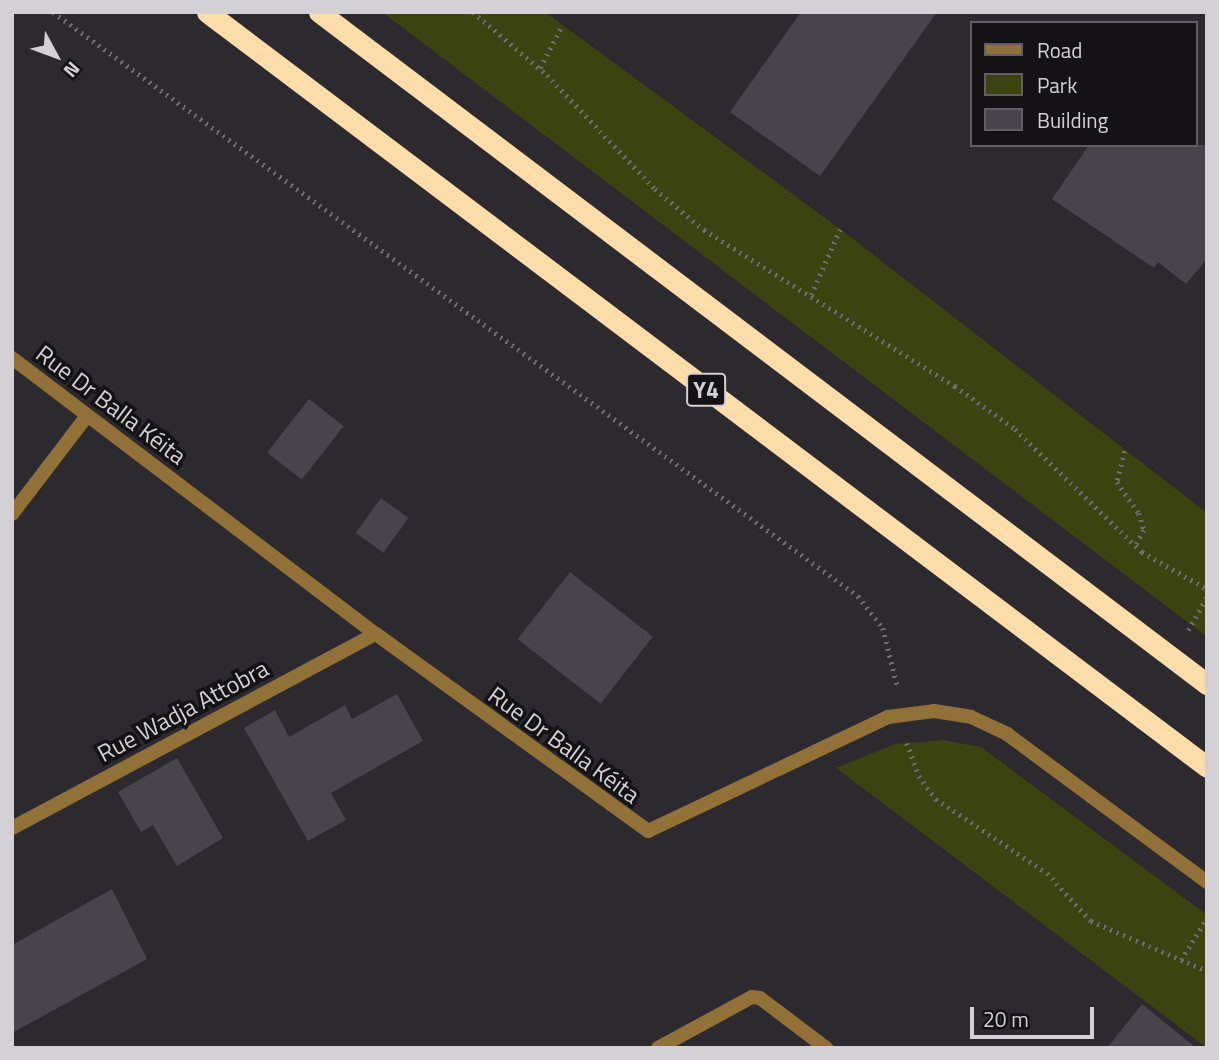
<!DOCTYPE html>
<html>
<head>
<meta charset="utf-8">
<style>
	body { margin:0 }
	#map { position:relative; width:1219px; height:1060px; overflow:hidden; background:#2c292f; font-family:"Titillium Web",sans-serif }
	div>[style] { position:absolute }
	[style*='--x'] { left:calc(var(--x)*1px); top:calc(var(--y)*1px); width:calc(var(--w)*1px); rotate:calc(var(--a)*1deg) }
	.green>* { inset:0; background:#3b4310 }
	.building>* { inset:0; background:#47444b; transform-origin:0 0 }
	.path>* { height:4.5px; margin-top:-2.25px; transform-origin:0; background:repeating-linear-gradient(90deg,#6f6d72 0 2px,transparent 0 7px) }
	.street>* { height:14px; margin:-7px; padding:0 7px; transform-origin:7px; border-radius:7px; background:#927139 }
	.highway>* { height:21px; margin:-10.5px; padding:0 10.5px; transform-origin:10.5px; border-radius:10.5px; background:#fda }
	span { translate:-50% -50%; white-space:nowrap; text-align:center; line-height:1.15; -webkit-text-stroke:7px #141215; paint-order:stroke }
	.shield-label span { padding:2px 5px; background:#141215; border:2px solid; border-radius:5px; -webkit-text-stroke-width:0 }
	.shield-label { font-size:23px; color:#d3d1d5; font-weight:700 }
	.street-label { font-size:24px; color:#d3d1d5 }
	.frame { position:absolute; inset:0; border:14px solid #d3d1d5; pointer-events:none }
	.legend { position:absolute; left:970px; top:21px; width:228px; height:126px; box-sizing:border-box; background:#141215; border:2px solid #605e62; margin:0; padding:9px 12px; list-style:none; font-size:21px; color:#d3d1d5 }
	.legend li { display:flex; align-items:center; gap:14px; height:35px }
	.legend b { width:35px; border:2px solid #605e62 }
	.north { position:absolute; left:21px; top:21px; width:70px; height:70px; -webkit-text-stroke:5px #141215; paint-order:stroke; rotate:131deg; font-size:19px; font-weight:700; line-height:28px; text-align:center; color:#d3d1d5 }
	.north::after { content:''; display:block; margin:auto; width:24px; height:32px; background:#d3d1d5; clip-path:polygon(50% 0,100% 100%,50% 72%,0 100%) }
	.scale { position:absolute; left:970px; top:1007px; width:124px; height:32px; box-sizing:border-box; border:4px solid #d3d1d5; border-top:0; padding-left:9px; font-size:21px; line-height:24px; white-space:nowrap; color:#d3d1d5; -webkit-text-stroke:5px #141215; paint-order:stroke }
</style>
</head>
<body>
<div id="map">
	<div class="green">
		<div style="clip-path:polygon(382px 12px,545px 12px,840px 229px,1207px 513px,1207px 637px)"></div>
		<div style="clip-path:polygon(943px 740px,981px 747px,1207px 915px,1207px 1048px,836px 768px,895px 744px)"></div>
	</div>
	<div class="building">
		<div style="clip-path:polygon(801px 12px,937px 12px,820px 176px,730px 112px)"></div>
		<div style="clip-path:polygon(1089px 145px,1207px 145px,1207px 259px,1186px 284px,1158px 262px,1154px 268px,1052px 199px)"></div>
		<div style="left:309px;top:399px;width:44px;height:68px;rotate:38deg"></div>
		<div style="left:381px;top:498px;width:34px;height:43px;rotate:36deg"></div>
		<div style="left:570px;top:572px;width:105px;height:85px;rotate:38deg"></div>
		<div style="clip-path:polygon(397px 694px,423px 741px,331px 793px,346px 820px,308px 841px,244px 728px,275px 710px,289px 737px,345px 705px,352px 719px)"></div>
		<div style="clip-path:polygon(177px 758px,223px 838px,177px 866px,153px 825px,141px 832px,118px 792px)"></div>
		<div style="clip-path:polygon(112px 889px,147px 959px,12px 1033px,12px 945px)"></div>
		<div style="clip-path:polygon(1142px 1004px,1196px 1048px,1107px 1048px)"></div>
	</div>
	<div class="path">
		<div style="--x:53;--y:12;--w:995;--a:35.96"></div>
		<div style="--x:858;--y:596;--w:41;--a:52"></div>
		<div style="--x:883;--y:628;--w:63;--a:76.2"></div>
		<div style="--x:473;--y:12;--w:97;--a:40.4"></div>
		<div style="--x:547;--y:75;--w:157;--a:46.5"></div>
		<div style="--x:655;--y:189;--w:64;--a:39.9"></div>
		<div style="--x:704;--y:230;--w:296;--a:31.9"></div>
		<div style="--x:955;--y:386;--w:74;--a:35.6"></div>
		<div style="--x:1015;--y:429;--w:177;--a:44.1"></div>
		<div style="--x:1142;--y:552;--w:75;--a:29.6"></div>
		<div style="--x:540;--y:68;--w:47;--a:-62.4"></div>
		<div style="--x:811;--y:295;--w:72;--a:-66.3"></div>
		<div style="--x:1125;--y:451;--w:32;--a:104"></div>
		<div style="--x:1117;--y:482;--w:38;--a:55"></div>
		<div style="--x:1139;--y:513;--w:18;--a:74"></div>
		<div style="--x:1144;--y:530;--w:17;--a:118"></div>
		<div style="--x:1188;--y:630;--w:38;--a:-60"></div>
		<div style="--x:907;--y:743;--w:35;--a:70"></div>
		<div style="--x:919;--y:776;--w:29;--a:54"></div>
		<div style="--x:936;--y:799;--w:133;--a:33.7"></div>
		<div style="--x:1047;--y:873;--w:65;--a:47.5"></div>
		<div style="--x:1091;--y:921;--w:126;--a:23.3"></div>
		<div style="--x:1181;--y:960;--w:49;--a:-58.2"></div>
	</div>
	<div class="street">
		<div style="--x:12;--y:358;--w:457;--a:37.2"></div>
		<div style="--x:376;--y:634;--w:336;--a:35.9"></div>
		<div style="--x:648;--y:831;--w:266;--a:-25.4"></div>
		<div style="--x:888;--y:717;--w:46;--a:-7.4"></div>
		<div style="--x:934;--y:711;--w:37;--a:9"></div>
		<div style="--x:971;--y:717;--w:40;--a:25"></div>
		<div style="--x:1007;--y:734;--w:249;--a:36.5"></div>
		<div style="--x:12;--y:514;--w:123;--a:-52.6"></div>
		<div style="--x:12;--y:828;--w:412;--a:-28.1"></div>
		<div style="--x:658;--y:1048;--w:107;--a:-28.5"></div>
		<div style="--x:752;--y:997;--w:8;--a:7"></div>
		<div style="--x:760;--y:998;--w:83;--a:37.1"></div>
	</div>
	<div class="highway">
		<div style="--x:207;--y:12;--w:1253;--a:37.05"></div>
		<div style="--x:319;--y:12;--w:1114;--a:37.12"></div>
	</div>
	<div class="shield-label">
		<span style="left:706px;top:390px">Y4</span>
	</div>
	<div class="street-label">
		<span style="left:111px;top:405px;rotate:37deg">Rue Dr Balla Kéita</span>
		<span style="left:183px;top:711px;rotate:-28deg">Rue Wadja Attobra</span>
		<span style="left:564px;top:745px;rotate:36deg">Rue Dr Balla Kéita</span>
	</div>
	<div class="frame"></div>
	<ul class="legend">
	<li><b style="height:9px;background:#927139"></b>Road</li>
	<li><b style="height:19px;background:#3b4310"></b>Park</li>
	<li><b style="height:19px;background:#47444b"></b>Building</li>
	</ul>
	<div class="north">N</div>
	<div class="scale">20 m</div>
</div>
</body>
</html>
